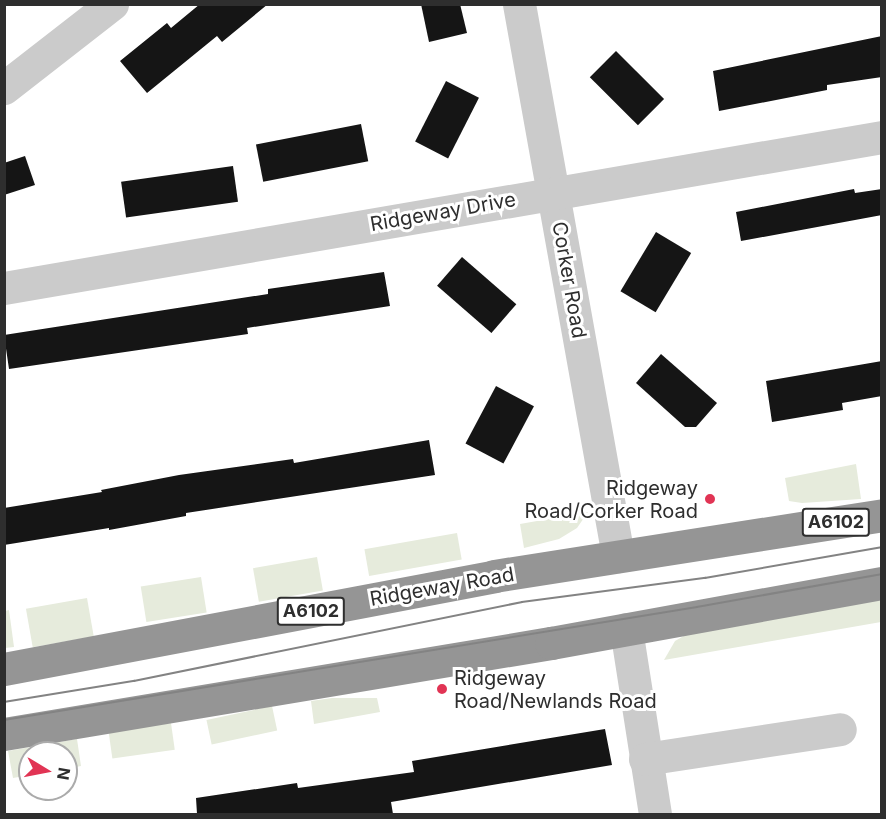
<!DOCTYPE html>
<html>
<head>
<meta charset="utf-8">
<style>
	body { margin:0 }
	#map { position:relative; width:886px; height:819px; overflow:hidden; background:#fff; font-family:Inter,sans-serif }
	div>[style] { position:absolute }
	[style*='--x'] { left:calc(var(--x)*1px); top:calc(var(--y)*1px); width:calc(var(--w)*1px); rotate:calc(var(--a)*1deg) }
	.green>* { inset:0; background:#e6ebdc; transform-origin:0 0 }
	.building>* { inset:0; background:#151515; transform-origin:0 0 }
	.minor>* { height:33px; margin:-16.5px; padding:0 16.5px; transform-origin:16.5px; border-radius:16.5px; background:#cbcbcb }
	.highway>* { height:33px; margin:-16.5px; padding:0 16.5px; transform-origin:16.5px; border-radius:16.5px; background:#959595 }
	.tram>* { height:1.5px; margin:-0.75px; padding:0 0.75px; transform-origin:0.75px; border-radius:0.75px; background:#838383 }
	.dots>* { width:16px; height:16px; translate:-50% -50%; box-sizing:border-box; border:3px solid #fff; border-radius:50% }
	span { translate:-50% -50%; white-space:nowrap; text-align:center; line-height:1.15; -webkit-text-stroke:6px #fff; paint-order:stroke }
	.shield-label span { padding:2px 4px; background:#fff; border:2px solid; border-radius:4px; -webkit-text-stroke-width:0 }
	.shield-label { font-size:18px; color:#2e2e2e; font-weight:700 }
	.street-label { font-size:20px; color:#2e2e2e }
	.poi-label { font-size:20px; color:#2e2e2e }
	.right { translate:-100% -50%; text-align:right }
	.left { translate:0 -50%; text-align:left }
	.frame { position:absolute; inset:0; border:6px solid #2e2e2e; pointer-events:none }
	.north { position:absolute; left:18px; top:741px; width:60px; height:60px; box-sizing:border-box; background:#fff; border:2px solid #ababab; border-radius:50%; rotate:100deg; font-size:16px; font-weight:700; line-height:24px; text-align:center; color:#2e2e2e }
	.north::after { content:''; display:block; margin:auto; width:21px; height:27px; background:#e13454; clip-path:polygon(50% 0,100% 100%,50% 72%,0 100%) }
</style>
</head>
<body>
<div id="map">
	<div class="green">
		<div style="clip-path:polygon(856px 464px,861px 499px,802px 503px,789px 501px,785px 478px)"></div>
		<div style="clip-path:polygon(588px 512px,577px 528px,559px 539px,524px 548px,520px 524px)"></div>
		<div style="left:457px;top:533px;width:27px;height:94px;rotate:80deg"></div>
		<div style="left:317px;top:557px;width:34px;height:65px;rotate:80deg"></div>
		<div style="left:201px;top:577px;width:36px;height:61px;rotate:81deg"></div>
		<div style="clip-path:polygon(881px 597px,881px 622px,664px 660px,675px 641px,694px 630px)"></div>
		<div style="left:87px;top:598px;width:39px;height:62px;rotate:80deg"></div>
		<div style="clip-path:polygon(9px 610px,14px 647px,5px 648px,5px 611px)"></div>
		<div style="clip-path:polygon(332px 698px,377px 698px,380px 712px,314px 724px,311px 701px)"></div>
		<div style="left:272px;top:706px;width:25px;height:67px;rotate:78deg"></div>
		<div style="left:171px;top:723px;width:27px;height:63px;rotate:82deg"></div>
		<div style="clip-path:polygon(77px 739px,81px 766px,66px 769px,66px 753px,30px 753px,30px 775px,13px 778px,8px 751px)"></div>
	</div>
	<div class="building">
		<div style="clip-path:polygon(200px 4px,268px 4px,222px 42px,217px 36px,147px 93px,120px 61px,167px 23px,171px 28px)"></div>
		<div style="clip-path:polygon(421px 4px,460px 4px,467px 33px,429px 42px)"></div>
		<div style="clip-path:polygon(882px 36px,882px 77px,827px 85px,827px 90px,719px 111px,713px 71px)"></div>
		<div style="left:616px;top:51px;width:68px;height:37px;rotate:45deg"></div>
		<div style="left:446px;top:81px;width:37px;height:68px;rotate:27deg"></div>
		<div style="left:361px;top:124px;width:38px;height:107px;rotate:79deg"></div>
		<div style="clip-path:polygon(25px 156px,35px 185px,4px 195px,4px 163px)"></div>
		<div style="left:233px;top:166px;width:36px;height:113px;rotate:82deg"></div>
		<div style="clip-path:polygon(854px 189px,855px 193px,882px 189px,882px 215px,741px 241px,736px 212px)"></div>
		<div style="left:656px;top:232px;width:41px;height:69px;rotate:31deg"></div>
		<div style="left:462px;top:257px;width:72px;height:38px;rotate:41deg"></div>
		<div style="clip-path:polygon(384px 272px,390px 306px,247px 328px,248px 334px,9px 369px,4px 335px,268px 294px,268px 289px)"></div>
		<div style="clip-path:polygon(661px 354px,717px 403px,696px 427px,685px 427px,636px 383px)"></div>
		<div style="clip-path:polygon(882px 361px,882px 396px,842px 403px,843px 410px,772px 422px,766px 381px)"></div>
		<div style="left:496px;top:386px;width:43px;height:65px;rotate:28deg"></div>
		<div style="clip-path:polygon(429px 440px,435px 475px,186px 513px,186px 516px,109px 530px,109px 528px,4px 545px,4px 508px,102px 492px,101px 490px,179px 475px,293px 459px,294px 463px)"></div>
		<div style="clip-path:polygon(605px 729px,612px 765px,391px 802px,393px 814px,197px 814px,196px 798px,297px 783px,298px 788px,414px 772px,412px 761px)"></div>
	</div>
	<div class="minor">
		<div style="--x:519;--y:4;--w:561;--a:79.83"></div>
		<div style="--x:4;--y:88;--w:137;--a:-37.9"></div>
		<div style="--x:4;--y:288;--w:891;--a:-9.76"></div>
		<div style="--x:626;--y:629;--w:187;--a:81.1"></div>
		<div style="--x:645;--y:759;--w:197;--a:-8.7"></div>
	</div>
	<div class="highway">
		<div style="--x:4;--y:669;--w:499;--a:-10.7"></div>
		<div style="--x:494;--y:576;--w:393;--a:-8.9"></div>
		<div style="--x:4;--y:734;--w:555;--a:-9.45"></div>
		<div style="--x:551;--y:643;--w:336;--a:-10.3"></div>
	</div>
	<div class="tram">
		<div style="--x:4;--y:702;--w:132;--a:-9.2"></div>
		<div style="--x:134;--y:681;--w:396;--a:-11.5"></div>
		<div style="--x:522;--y:602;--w:185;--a:-7.5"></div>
		<div style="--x:705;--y:578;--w:180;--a:-9.9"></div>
		<div style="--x:4;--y:720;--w:702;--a:-9.26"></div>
		<div style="--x:697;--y:607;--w:188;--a:-10.1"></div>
	</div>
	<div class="dots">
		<div style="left:710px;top:499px;background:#e13454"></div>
		<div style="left:442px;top:689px;background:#e13454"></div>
	</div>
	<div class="shield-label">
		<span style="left:836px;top:522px">A6102</span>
		<span style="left:311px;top:611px">A6102</span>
	</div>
	<div class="street-label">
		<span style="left:443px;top:212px;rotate:-10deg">Ridgeway Drive</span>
		<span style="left:569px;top:280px;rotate:80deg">Corker Road</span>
		<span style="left:442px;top:587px;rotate:-10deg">Ridgeway Road</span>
	</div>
	<div class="poi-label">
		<span class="right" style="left:698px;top:500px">Ridgeway<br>Road/Corker Road</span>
		<span class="left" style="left:454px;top:690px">Ridgeway<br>Road/Newlands Road</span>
	</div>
	<div class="frame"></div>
	<div class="north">N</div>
</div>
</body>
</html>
